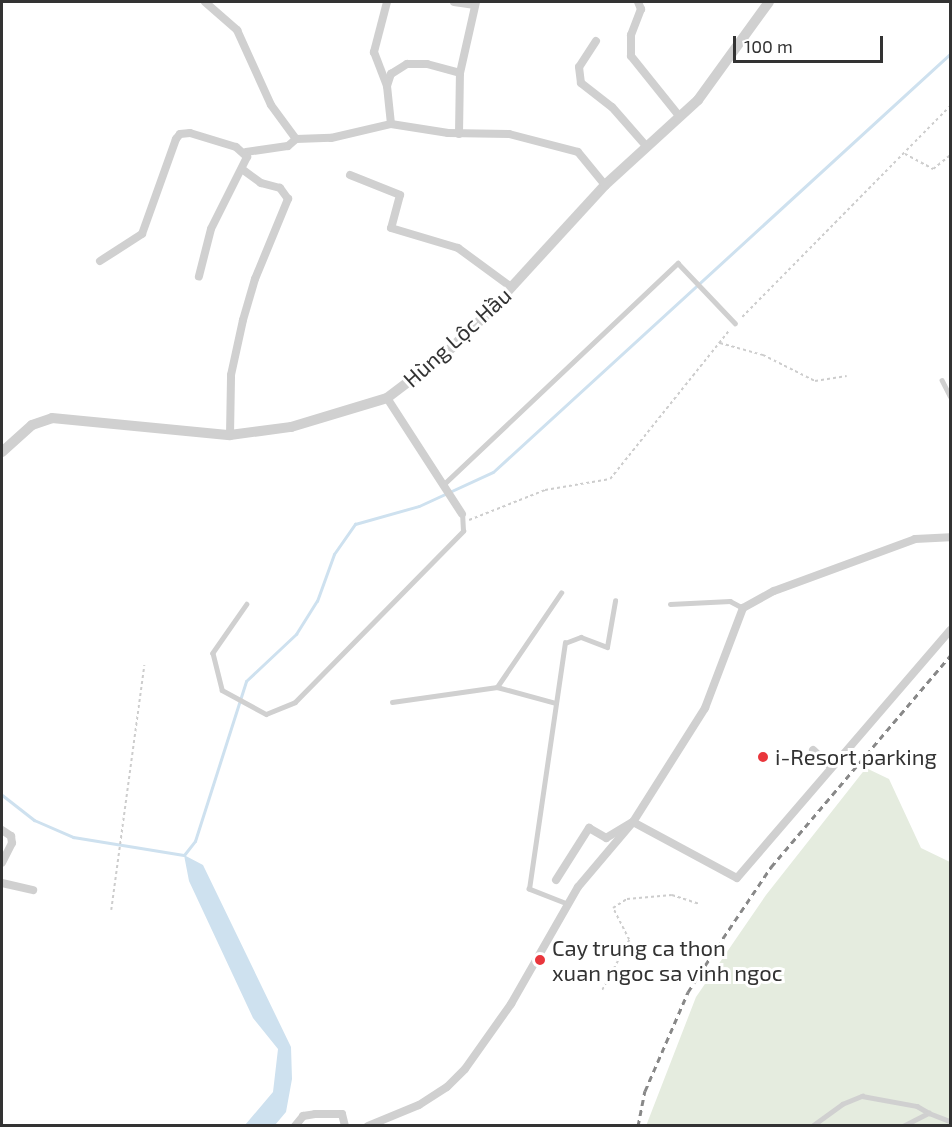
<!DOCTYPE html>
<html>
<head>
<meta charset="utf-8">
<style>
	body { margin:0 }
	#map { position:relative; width:952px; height:1127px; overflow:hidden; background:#fff; font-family:"Exo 2",sans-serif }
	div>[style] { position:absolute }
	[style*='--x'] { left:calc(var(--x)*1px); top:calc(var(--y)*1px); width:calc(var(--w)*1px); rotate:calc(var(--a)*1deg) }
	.green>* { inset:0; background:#e5ecdf }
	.water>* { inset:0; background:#cee1ef }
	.stream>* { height:3px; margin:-1.5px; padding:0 1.5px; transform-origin:1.5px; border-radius:1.5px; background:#cee1ef }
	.path>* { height:1.5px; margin-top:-0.75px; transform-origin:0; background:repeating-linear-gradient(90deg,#cdcdcd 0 3px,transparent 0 6px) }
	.service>* { height:4.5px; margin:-2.25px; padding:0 2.25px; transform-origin:2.25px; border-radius:2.25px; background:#d0d0d0 }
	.minor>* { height:8px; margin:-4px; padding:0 4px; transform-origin:4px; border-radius:4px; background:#d0d0d0 }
	.tertiary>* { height:10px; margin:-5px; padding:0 5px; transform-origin:5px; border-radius:5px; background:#d0d0d0 }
	.rail>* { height:3px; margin-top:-1.5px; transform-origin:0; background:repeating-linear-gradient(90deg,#888 0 6px,transparent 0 10.5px) }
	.dots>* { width:16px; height:16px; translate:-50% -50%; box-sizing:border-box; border:3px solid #fff; border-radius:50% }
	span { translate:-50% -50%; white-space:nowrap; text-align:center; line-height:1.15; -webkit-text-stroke:6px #fff; paint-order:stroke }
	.street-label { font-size:22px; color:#333 }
	.poi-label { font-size:22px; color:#333 }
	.left { translate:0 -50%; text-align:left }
	.frame { position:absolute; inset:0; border:3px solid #333; pointer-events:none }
	.scale { position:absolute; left:733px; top:36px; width:150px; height:27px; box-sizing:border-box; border:3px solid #333; border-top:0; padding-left:8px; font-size:18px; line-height:21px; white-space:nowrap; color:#333; -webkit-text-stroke:4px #fff; paint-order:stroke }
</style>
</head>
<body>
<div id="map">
	<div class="green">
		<div style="clip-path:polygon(866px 768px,889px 779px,921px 848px,950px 862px,950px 1125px,646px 1126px,696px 997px,766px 895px)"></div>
	</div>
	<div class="water">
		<div style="clip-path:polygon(184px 855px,203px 865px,291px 1047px,292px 1079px,286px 1112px,275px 1125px,245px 1125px,273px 1092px,278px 1049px,253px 1018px,189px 881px)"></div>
	</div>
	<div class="stream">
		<div style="--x:2;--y:795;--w:41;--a:38"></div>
		<div style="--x:34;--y:820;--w:43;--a:23.6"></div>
		<div style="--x:73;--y:837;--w:112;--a:9.2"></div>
		<div style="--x:184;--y:855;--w:18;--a:-52"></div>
		<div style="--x:195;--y:841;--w:168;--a:-72.3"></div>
		<div style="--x:246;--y:681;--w:69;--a:-43.2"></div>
		<div style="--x:296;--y:634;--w:39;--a:-58"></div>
		<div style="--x:317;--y:601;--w:50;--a:-70.1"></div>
		<div style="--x:334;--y:554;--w:37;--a:-55"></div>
		<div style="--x:355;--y:524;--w:66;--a:-15.7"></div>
		<div style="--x:419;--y:506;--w:81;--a:-24.7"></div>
		<div style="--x:493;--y:472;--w:619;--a:-42.45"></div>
	</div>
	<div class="path">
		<div style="--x:905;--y:154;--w:32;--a:28"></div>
		<div style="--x:933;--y:169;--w:22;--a:-39"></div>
		<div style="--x:742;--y:317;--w:296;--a:-45.4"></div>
		<div style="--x:720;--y:343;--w:45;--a:15.6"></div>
		<div style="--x:763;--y:355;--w:58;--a:26.6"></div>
		<div style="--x:815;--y:381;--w:32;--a:-9"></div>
		<div style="--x:469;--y:520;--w:82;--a:-21.5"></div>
		<div style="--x:545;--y:490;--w:66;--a:-9.6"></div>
		<div style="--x:610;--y:479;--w:192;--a:-51.3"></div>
		<div style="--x:111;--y:910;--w:247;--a:-82.3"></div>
		<div style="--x:602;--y:990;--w:57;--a:-61.6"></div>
		<div style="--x:629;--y:940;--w:36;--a:-117"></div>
		<div style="--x:613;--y:908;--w:17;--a:-33"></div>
		<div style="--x:627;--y:899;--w:45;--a:-5.1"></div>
		<div style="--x:672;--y:895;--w:29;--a:18"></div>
	</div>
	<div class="service">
		<div style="--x:942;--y:380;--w:18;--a:63"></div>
		<div style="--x:443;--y:485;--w:323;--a:-43.4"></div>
		<div style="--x:678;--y:263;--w:83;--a:46.5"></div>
		<div style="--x:247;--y:604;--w:60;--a:124.8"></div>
		<div style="--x:213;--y:653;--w:38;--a:76"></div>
		<div style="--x:222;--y:690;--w:50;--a:28.6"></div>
		<div style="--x:266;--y:714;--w:31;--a:-22"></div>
		<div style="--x:295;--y:702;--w:240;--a:-45.5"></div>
		<div style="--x:463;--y:531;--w:17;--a:-93"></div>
		<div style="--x:670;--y:604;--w:60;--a:-2.9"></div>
		<div style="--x:730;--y:601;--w:15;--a:28"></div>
		<div style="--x:497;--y:687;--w:114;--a:-55.8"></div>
		<div style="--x:392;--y:702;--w:106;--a:-8.1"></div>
		<div style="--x:497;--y:687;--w:61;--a:15.2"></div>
		<div style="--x:567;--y:904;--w:41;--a:-158.5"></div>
		<div style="--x:529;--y:889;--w:249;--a:-81.7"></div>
		<div style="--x:565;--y:643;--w:17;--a:-21"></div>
		<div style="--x:581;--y:637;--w:28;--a:21"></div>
		<div style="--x:607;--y:647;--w:47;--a:-80.1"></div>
		<div style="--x:812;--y:1126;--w:37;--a:-36"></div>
		<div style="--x:842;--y:1104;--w:22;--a:-22"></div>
		<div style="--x:862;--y:1096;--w:56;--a:10.3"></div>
		<div style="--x:917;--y:1106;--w:14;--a:30"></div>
		<div style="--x:903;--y:1126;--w:29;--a:-27"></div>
		<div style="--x:929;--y:1113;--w:22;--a:21"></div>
	</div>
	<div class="minor">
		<div style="--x:205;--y:2;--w:43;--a:41.2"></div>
		<div style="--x:237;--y:30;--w:82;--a:65.6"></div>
		<div style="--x:271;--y:105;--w:42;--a:53.7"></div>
		<div style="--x:296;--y:139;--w:35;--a:-2"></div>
		<div style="--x:331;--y:138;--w:62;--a:-13.1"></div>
		<div style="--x:391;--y:124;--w:58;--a:9"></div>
		<div style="--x:448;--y:133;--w:61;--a:0.9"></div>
		<div style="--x:509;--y:134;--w:71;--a:14.6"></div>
		<div style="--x:578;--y:152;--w:43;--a:50.7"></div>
		<div style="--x:387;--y:2;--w:52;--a:104.6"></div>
		<div style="--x:374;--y:52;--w:36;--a:69"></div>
		<div style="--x:387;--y:86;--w:38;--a:84"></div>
		<div style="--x:454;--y:2;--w:21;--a:8"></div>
		<div style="--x:638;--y:2;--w:8;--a:67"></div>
		<div style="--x:641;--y:9;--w:28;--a:111"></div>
		<div style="--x:631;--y:35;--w:21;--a:90"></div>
		<div style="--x:631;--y:56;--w:77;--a:51.3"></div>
		<div style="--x:596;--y:41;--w:31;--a:123"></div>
		<div style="--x:579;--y:67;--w:16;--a:83"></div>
		<div style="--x:581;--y:83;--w:39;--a:38"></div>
		<div style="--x:612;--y:107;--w:53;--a:48.8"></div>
		<div style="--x:387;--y:86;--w:13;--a:-72"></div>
		<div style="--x:391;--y:74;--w:19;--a:-32"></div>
		<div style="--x:407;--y:64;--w:20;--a:0"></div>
		<div style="--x:427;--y:64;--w:34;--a:15"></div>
		<div style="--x:459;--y:134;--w:61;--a:-89.1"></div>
		<div style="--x:460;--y:73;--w:73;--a:-77.3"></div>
		<div style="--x:246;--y:152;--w:42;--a:-8.1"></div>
		<div style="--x:288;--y:146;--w:11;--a:-41"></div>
		<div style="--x:350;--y:175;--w:54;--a:21.8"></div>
		<div style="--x:400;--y:195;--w:34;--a:105"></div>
		<div style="--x:391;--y:228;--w:70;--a:16.6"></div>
		<div style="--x:458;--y:248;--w:66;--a:36.3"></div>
		<div style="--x:100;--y:261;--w:50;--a:-32.7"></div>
		<div style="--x:142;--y:234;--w:101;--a:-70.3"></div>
		<div style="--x:176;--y:139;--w:6;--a:-51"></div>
		<div style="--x:180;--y:134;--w:10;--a:-6"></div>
		<div style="--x:190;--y:133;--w:48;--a:16.9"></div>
		<div style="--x:236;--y:147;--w:15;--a:42"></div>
		<div style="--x:247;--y:157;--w:80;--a:116.6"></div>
		<div style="--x:211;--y:229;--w:49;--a:104.3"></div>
		<div style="--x:387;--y:398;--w:138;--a:57.1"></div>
		<div style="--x:230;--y:435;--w:60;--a:-89"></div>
		<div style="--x:231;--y:375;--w:56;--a:-77.7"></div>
		<div style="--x:243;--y:320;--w:43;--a:-73.7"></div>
		<div style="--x:255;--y:279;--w:87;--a:-67.6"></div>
		<div style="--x:288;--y:199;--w:14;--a:-126"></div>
		<div style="--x:280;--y:188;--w:20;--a:-165"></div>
		<div style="--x:261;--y:183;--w:22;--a:-144"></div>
		<div style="--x:813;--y:750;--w:25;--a:43"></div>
		<div style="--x:2;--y:830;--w:11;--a:34"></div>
		<div style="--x:11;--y:836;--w:7;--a:82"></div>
		<div style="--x:12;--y:843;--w:22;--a:117"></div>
		<div style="--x:556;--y:880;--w:62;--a:-57.6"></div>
		<div style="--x:589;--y:828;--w:20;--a:30"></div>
		<div style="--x:606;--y:838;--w:31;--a:-31"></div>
		<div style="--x:633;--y:822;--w:118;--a:28.3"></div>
		<div style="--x:737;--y:878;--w:327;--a:-49.3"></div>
		<div style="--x:2;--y:883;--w:32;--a:13"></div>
		<div style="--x:295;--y:1126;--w:13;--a:-51"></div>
		<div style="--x:303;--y:1116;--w:12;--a:-9"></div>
		<div style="--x:315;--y:1114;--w:27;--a:0"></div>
		<div style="--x:342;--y:1114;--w:12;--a:76"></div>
		<div style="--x:368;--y:1126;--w:55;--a:-22.4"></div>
		<div style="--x:419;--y:1105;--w:33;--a:-33"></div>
		<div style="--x:447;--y:1087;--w:25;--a:-45"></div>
		<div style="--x:465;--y:1069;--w:80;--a:-54.7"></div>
		<div style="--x:511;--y:1004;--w:135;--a:-60.2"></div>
		<div style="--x:578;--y:887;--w:85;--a:-49.8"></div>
		<div style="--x:633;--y:822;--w:135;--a:-57.7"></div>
		<div style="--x:705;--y:708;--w:107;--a:-69.2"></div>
		<div style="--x:743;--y:608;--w:35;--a:-29"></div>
		<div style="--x:774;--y:591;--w:150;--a:-20.2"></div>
		<div style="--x:915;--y:539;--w:35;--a:-3"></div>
	</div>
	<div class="tertiary">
		<div style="--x:2;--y:452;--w:40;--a:-42"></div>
		<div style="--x:32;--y:425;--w:21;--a:-19"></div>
		<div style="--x:52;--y:418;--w:179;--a:5.5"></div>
		<div style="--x:230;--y:435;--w:62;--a:-7.5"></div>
		<div style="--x:291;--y:427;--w:100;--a:-16.8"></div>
		<div style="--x:387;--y:398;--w:73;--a:-37.2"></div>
		<div style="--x:445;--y:354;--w:54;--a:-43.5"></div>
		<div style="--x:484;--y:317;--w:179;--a:-47.5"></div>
		<div style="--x:605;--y:185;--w:126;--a:-42.4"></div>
		<div style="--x:698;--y:100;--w:121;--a:-54.1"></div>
	</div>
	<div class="rail">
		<div style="--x:638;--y:1126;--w:36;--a:-79"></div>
		<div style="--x:645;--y:1091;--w:108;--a:-66.5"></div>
		<div style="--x:688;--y:992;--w:54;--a:-57.2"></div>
		<div style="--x:717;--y:947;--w:97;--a:-56"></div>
		<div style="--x:771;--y:867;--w:277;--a:-49.7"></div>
	</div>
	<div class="dots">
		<div style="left:763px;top:757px;background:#e9363c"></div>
		<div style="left:540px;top:960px;background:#e9363c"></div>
	</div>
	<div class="street-label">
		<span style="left:457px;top:337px;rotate:-42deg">Hùng Lộc Hầu</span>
	</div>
	<div class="poi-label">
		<span class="left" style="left:775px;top:757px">i-Resort parking</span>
		<span class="left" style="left:552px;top:960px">Cay trung ca thon<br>xuan ngoc sa vinh ngoc</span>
	</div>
	<div class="frame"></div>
	<div class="scale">100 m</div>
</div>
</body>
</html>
